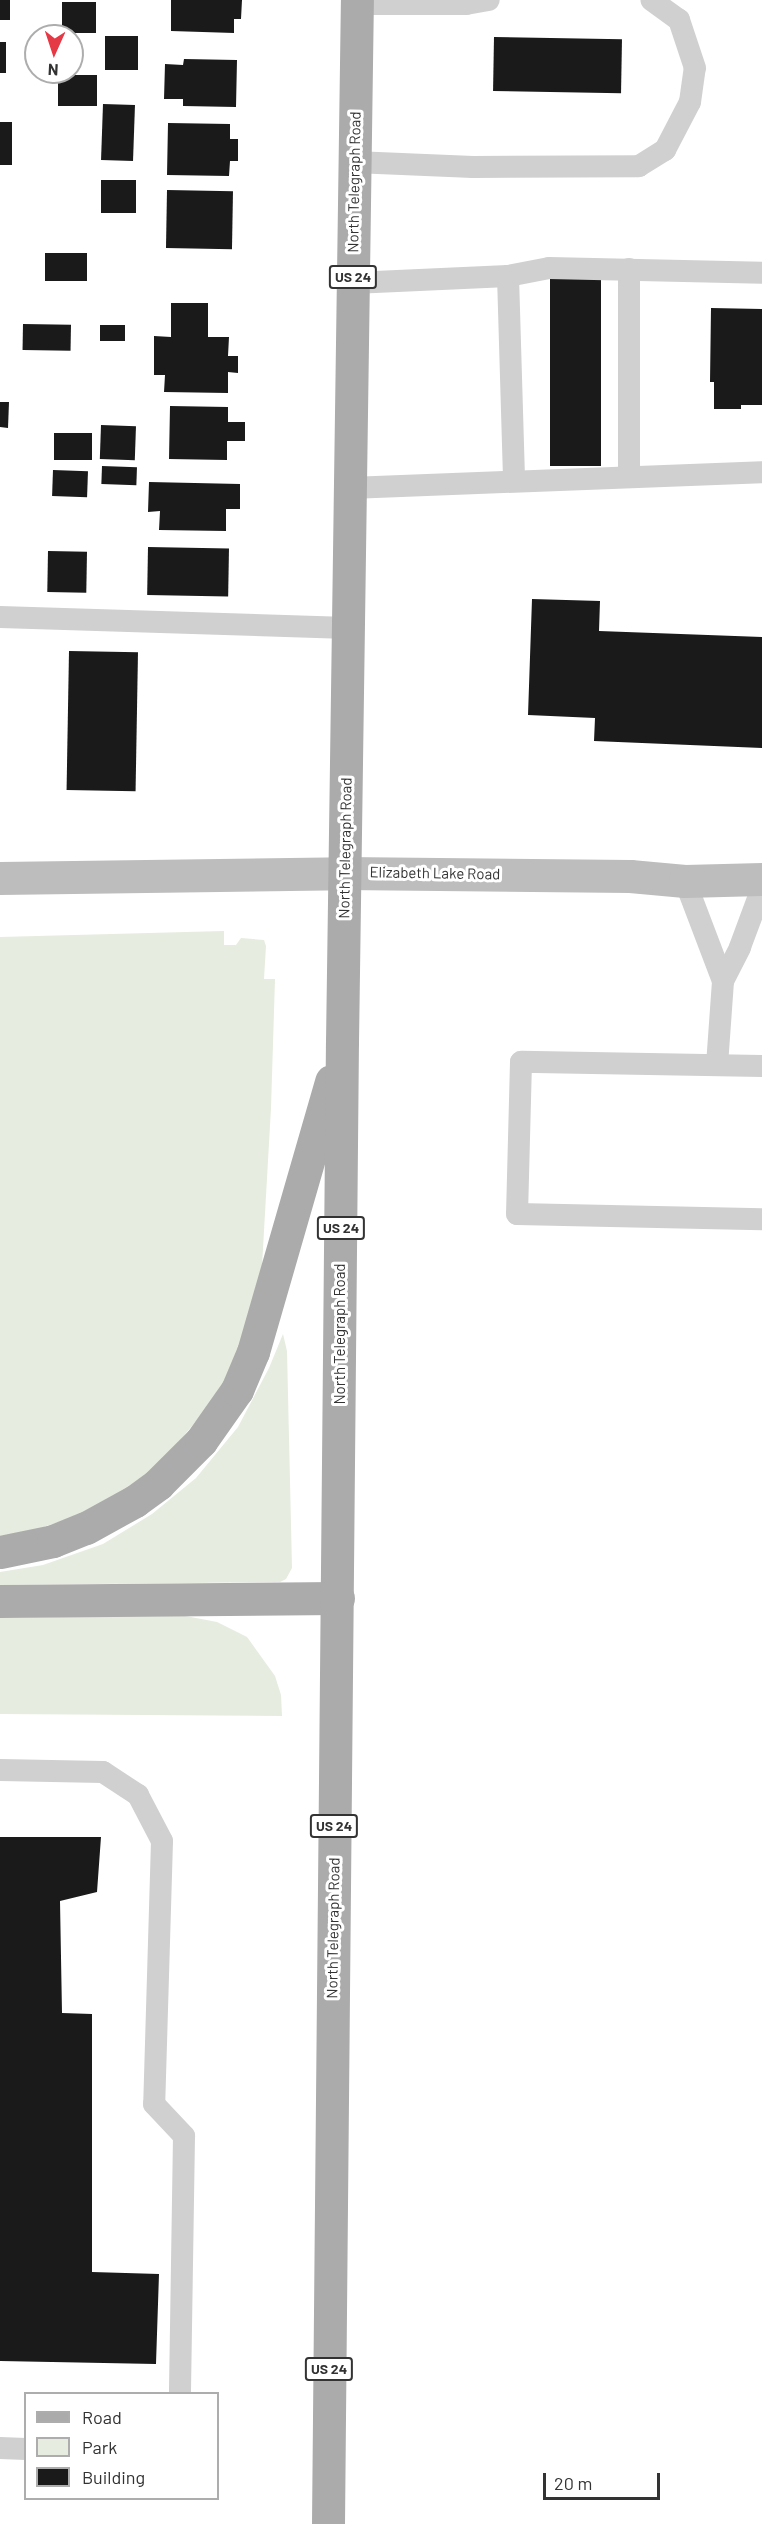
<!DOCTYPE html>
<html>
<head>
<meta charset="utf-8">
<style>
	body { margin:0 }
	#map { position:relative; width:762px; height:2524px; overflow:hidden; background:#fff; font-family:Barlow,sans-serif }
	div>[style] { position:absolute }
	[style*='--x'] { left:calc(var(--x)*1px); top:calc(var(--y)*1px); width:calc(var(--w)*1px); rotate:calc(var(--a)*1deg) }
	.green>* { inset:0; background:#e6ecdf }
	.building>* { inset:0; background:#1a1a1a; transform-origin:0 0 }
	.service>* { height:22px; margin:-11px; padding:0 11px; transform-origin:11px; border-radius:11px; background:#d0d0d0 }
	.secondary>* { height:33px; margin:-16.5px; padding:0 16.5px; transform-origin:16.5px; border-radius:16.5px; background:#bdbdbd }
	.primary>* { height:33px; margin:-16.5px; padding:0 16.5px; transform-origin:16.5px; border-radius:16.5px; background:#ababab }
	span { translate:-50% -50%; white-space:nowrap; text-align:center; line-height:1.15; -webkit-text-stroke:6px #fff; paint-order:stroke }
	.shield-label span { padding:2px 4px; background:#fff; border:2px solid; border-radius:4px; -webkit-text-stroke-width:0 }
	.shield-label { font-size:14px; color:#333; font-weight:700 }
	.street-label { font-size:15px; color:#333 }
	.legend { position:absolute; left:24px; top:2392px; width:195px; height:108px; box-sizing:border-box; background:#fff; border:2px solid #adadad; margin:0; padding:8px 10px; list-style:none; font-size:18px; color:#333 }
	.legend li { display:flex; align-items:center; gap:12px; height:30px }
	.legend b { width:30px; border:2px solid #adadad }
	.north { position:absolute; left:24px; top:24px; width:60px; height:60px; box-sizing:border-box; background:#fff; border:2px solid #adadad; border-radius:50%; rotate:183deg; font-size:16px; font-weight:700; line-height:24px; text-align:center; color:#333 }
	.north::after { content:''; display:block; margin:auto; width:21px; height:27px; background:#e63946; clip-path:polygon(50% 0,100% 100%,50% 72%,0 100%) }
	.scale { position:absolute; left:543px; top:2473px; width:117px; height:27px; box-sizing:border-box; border:3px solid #333; border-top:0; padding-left:8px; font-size:18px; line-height:21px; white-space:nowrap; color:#333; -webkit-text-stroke:4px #fff; paint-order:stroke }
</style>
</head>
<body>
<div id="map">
	<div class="green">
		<div style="clip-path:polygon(224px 931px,224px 945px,236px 945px,241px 938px,264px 940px,266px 946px,264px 979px,275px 979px,271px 1108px,262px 1266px,237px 1363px,214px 1399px,169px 1454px,128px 1489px,82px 1514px,35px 1530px,0 1536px,0 937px)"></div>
		<div style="clip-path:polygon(283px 1334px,287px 1351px,292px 1568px,286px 1579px,280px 1582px,0 1585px,0 1572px,43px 1565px,103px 1544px,152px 1514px,196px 1478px,238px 1427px,269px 1368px)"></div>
		<div style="clip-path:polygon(180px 1615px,217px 1622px,247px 1637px,275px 1676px,281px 1695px,282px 1716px,0 1714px,0 1618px)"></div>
	</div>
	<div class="building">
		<div style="left:0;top:0;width:10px;height:20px"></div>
		<div style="clip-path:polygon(171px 0,242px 0,241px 19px,234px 19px,234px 33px,171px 31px)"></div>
		<div style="left:62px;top:2px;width:34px;height:31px"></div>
		<div style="left:105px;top:36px;width:33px;height:34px"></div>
		<div style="left:494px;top:37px;width:128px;height:54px;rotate:1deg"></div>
		<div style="left:0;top:42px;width:6px;height:31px"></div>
		<div style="clip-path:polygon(184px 59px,237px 60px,236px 107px,183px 106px,183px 99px,164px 99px,165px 64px,183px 65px)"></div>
		<div style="left:58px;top:75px;width:39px;height:31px"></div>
		<div style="left:103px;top:104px;width:32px;height:56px;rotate:2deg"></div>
		<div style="left:0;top:122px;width:12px;height:43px"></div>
		<div style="clip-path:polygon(168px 123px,230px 124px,230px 139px,238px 139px,238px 161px,230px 161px,229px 176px,167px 175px)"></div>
		<div style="left:101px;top:180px;width:35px;height:33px"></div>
		<div style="left:167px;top:190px;width:66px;height:58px;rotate:1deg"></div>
		<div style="left:45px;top:253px;width:42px;height:28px"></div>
		<div style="left:550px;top:279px;width:51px;height:187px"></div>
		<div style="clip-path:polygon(171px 303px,208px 303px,208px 337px,229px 337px,228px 356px,238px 356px,238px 373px,228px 372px,228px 393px,164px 392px,165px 375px,154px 375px,154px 336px,171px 337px)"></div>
		<div style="clip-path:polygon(711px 308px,762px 309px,762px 405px,741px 405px,741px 409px,714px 409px,714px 382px,710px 382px)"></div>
		<div style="left:23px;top:324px;width:48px;height:26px;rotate:1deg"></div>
		<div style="left:100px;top:325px;width:25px;height:16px"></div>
		<div style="clip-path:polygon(0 402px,9px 402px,8px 428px,0 427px)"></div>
		<div style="clip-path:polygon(170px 406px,228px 407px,228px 422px,245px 422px,245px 441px,227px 441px,227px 460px,169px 459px)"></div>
		<div style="left:101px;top:425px;width:35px;height:34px;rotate:2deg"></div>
		<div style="left:54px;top:433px;width:38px;height:27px"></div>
		<div style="left:102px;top:466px;width:35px;height:18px;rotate:2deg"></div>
		<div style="left:53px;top:470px;width:35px;height:26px;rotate:2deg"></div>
		<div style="clip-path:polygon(149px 482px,240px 484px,240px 509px,226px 509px,226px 531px,159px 530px,160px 511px,148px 512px)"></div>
		<div style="left:148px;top:547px;width:81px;height:48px;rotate:1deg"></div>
		<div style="left:48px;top:551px;width:39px;height:41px;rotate:1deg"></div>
		<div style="clip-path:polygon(532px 599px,600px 601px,599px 631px,762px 637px,762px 748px,594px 741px,595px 718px,528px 715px)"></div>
		<div style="left:69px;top:651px;width:69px;height:139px;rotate:1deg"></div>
		<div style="clip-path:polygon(0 1837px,101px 1837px,97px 1892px,60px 1901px,62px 2013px,92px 2014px,92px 2272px,159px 2274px,156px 2364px,0 2361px)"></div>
	</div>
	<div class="service">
		<div style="--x:357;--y:4;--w:109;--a:0"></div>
		<div style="--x:466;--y:4;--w:23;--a:-10"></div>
		<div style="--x:354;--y:162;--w:119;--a:2.4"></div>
		<div style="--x:473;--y:167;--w:166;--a:-0.3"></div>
		<div style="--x:639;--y:166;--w:31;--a:-32"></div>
		<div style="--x:665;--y:150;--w:54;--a:-62.5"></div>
		<div style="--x:690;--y:102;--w:34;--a:-82"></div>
		<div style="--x:695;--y:68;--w:51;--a:-108.4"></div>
		<div style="--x:679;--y:20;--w:34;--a:-144"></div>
		<div style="--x:629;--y:269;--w:208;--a:90"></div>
		<div style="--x:508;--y:276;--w:205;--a:88.3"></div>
		<div style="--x:353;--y:283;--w:155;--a:-2.6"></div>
		<div style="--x:508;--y:276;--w:42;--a:-11"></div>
		<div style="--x:549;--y:268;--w:213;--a:1.3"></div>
		<div style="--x:350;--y:488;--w:412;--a:-2.2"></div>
		<div style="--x:0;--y:617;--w:348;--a:1.8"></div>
		<div style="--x:685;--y:881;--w:107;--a:69.2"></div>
		<div style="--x:717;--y:1065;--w:84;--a:-85.9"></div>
		<div style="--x:723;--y:981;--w:38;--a:-63"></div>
		<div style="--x:740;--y:947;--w:63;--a:-69.6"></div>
		<div style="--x:762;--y:1066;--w:241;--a:-179"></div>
		<div style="--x:521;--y:1062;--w:152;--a:91.5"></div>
		<div style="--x:517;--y:1214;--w:245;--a:1.2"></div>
		<div style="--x:0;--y:1770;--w:103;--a:1.1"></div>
		<div style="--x:103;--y:1772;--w:42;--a:33.3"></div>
		<div style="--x:138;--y:1795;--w:52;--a:62.4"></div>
		<div style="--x:162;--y:1841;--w:263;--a:91.7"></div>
		<div style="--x:154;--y:2104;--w:44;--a:46.8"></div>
		<div style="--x:184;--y:2136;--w:258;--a:90.9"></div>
		<div style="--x:0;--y:2448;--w:26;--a:2"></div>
	</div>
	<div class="secondary">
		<div style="--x:0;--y:878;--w:344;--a:-0.8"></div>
		<div style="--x:344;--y:873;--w:286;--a:0.6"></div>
		<div style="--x:630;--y:876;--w:55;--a:5.2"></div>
		<div style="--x:685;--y:881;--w:77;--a:-1.5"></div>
	</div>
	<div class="primary">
		<div style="--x:0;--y:1552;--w:54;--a:-11.7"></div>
		<div style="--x:53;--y:1541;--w:35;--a:-22"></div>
		<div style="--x:86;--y:1528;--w:56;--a:-28.9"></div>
		<div style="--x:135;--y:1501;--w:29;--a:-36"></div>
		<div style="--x:158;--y:1484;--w:61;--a:-45"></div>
		<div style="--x:201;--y:1441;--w:62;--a:-54.8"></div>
		<div style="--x:237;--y:1390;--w:41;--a:-67.2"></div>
		<div style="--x:253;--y:1352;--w:282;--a:-73.9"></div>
		<div style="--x:0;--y:1601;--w:338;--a:-0.5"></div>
		<div style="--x:328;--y:2524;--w:1482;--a:-89.46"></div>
		<div style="--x:342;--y:1042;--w:1042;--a:-89.18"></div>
	</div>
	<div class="shield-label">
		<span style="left:353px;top:277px">US 24</span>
		<span style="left:341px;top:1228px">US 24</span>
		<span style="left:334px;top:1826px">US 24</span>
		<span style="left:329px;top:2369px">US 24</span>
	</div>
	<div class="street-label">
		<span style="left:354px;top:182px;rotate:-89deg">North Telegraph Road</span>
		<span style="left:345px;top:848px;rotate:-89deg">North Telegraph Road</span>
		<span style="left:435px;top:873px;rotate:1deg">Elizabeth Lake Road</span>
		<span style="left:340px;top:1334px;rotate:-90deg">North Telegraph Road</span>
		<span style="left:333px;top:1928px;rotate:-89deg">North Telegraph Road</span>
	</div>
	<ul class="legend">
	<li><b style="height:8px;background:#ababab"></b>Road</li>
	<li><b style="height:16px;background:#e6ecdf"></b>Park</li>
	<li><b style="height:16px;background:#1a1a1a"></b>Building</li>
	</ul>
	<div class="north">N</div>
	<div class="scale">20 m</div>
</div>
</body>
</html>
